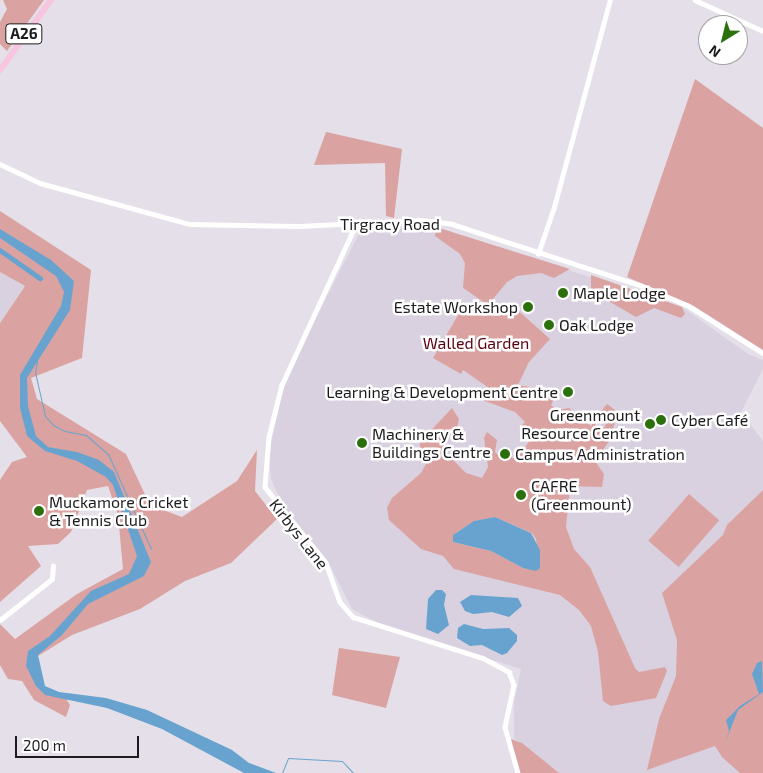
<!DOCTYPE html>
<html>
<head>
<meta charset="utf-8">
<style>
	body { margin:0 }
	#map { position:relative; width:763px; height:773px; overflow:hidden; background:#e4dfe8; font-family:"Exo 2",sans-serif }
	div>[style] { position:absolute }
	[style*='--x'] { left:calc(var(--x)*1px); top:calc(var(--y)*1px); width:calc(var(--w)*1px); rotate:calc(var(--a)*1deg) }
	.built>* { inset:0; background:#d9d1e0 }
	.green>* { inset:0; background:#daa3a1; transform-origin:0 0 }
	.water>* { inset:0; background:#68a3cf }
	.stream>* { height:1px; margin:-0.5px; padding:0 0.5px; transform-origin:0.5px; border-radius:0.5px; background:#68a3cf }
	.canal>* { height:4.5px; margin:-2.25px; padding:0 2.25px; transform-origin:2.25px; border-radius:2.25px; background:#68a3cf }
	.minor>* { height:4.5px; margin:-2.25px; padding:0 2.25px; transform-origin:2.25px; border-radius:2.25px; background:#fff }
	.highway>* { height:6px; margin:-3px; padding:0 3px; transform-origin:3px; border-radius:3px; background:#f7c5df }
	.dots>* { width:14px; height:14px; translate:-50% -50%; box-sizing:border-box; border:2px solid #fff; border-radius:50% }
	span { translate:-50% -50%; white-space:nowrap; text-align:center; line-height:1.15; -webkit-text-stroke:5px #fff; paint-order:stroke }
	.shield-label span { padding:1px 4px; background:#fff; border:1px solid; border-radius:4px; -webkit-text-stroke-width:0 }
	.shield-label { font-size:15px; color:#1d1b1e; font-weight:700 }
	.street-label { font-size:16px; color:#1d1b1e }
	.poi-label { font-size:16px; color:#1d1b1e }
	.left { translate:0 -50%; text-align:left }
	.right { translate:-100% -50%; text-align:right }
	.park-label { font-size:16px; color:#5a0011 }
	.north { position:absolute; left:698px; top:15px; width:50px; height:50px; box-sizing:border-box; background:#fff; border:1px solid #a5a4a5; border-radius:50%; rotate:216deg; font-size:14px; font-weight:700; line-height:20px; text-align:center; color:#1d1b1e }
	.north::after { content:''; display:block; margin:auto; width:18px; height:22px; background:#2b700d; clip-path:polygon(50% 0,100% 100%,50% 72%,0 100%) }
	.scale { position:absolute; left:15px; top:736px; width:124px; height:22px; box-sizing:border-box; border:2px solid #1d1b1e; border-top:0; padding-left:6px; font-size:15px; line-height:18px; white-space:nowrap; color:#1d1b1e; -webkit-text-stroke:4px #fff; paint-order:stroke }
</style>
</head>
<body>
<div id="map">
	<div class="built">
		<div style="clip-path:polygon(433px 226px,682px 307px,748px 354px,763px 360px,763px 369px,741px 412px,763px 441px,763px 773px,520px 773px,510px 739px,514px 739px,514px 703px,521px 669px,382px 625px,352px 609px,328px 561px,285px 510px,271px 479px,269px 452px,286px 376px,362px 228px)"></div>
		<div style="clip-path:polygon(0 272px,25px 285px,0 323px)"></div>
	</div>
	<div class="green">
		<div style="clip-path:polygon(3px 0,44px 0,7px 51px,0 44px,0 22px,7px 9px)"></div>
		<div style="clip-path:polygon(695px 79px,763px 128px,763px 350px,694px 306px,627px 277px)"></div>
		<div style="clip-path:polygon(326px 132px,402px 149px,394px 218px,386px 216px,385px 163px,314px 165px)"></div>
		<div style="clip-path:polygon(0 211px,91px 270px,82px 358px,31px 378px,37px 399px,126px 454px,150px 505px,182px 517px,237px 481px,257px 450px,255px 491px,277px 519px,231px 563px,185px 581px,140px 609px,72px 635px,38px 656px,34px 661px,41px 687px,65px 697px,70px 705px,66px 717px,34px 700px,22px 681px,8px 679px,0 665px,0 624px,15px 639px,77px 594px,123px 569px,118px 515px,108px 486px,87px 490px,71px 532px,58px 544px,28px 546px,41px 566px,0 602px,0 480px,12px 462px,27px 457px,0 421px,0 323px,25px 286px,0 272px)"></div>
		<div style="clip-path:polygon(436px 227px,490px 244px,570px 269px,554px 278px,541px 273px,517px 276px,507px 282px,488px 305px,463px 288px,465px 263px,460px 254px,435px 236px)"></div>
		<div style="clip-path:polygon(591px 275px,682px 307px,685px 314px,681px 318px,654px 308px,636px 317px,591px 291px)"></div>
		<div style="clip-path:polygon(evenodd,465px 303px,483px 314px,498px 316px,512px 305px,550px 339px,529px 362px,518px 385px,548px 390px,556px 395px,551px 405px,557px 410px,569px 408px,591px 426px,593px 423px,602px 430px,606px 425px,596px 417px,607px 404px,618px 412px,613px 429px,617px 438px,610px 440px,595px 461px,604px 474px,602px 487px,570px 486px,566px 527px,574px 549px,590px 567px,635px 668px,639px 672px,665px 667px,667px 671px,656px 698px,611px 706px,603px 701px,598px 652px,591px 626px,579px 610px,560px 595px,454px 569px,443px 556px,421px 549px,389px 520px,387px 508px,392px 498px,421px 473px,428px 460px,420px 453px,420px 442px,452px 408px,459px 419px,457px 428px,442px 442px,450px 457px,466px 473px,482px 478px,488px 467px,484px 438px,487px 432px,497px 440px,495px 452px,505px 462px,510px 456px,516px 460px,533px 436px,521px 426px,525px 422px,515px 412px,485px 401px,472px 388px,486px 394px,489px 388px,463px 370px,461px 374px,433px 358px,465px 303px,495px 517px,532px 533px,536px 539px,540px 568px,523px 568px,491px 551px,453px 542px,457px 532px,475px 521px,495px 517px)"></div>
		<div style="clip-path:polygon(763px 490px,763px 773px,740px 773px,722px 757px,715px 746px,647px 770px,659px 719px,676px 676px,677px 640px,662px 593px,723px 535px,727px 525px)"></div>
		<div style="left:689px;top:494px;width:40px;height:62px;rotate:41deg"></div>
		<div style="clip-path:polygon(339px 648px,400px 657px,386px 708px,332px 695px)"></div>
		<div style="clip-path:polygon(510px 739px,522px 743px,559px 773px,520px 773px)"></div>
	</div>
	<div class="water">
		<div style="clip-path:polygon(0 229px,51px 260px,74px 281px,70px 310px,27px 378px,28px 406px,36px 436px,48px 447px,77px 452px,99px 460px,114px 472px,151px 562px,144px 576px,88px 604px,62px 635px,38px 655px,45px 686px,59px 692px,106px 698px,147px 710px,232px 750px,249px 763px,276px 773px,244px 773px,162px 729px,107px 708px,45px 695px,36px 686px,26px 666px,28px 651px,50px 636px,91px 591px,129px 574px,137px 556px,113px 485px,106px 477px,77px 461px,45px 451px,27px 436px,20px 408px,20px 375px,61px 306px,64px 292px,56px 276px,0 238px)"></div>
		<div style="clip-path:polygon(495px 517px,531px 533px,540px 550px,540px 568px,536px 571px,523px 568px,491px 551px,453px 542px,453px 535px,474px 521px)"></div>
		<div style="clip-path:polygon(436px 590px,442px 590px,446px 594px,444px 605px,449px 625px,438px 634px,426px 629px,428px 599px)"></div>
		<div style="clip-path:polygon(471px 595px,518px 598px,522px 606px,509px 617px,492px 612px,473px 614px,465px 611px,460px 602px)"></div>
		<div style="clip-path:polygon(464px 624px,483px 629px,509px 628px,517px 635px,517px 641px,507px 653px,502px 655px,482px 645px,470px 646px,457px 638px,458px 628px)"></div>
		<div style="clip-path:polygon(762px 661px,763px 692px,738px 710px,725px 743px,729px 731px,726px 720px,740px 706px,759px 694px,752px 674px,757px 663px)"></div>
	</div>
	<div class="stream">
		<div style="--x:37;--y:361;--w:11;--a:100"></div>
		<div style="--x:35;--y:372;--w:45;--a:77.2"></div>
		<div style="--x:45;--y:416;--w:12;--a:48"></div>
		<div style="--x:53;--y:425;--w:13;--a:27"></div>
		<div style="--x:65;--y:431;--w:21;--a:11"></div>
		<div style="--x:86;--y:435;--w:29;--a:41"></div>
		<div style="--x:108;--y:454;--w:104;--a:65.6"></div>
		<div style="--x:282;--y:773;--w:16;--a:-68"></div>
		<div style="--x:288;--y:758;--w:54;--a:3.2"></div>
		<div style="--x:342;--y:761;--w:16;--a:47"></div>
	</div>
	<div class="canal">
		<div style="--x:0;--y:250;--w:49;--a:35"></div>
	</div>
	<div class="minor">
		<div style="--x:695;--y:0;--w:75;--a:24.5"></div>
		<div style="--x:0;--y:164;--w:44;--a:25.4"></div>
		<div style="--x:40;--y:183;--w:156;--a:15.3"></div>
		<div style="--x:190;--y:224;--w:109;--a:1.1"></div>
		<div style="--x:299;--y:226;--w:122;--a:-2.8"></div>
		<div style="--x:421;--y:220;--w:31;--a:7"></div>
		<div style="--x:452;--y:224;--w:198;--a:18"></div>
		<div style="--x:640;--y:285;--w:51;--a:23.1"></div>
		<div style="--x:687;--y:305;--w:90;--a:32.3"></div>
		<div style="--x:357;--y:223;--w:179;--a:114.8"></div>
		<div style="--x:282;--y:385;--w:54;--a:104"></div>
		<div style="--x:269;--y:437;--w:50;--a:94.6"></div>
		<div style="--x:265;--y:487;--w:97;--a:51.2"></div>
		<div style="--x:326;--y:563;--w:41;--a:70.3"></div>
		<div style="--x:340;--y:602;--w:20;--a:49"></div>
		<div style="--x:353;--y:617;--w:136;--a:17.5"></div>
		<div style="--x:483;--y:658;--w:30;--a:28"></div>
		<div style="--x:509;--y:672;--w:14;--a:69"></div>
		<div style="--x:514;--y:685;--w:43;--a:102.1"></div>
		<div style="--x:505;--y:727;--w:48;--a:74.2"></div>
		<div style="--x:538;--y:254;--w:50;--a:-71.2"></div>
		<div style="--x:554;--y:207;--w:214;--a:-74.9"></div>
		<div style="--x:0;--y:620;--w:66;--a:-38.3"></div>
		<div style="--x:52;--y:579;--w:13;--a:-86"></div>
	</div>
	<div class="highway">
		<div style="--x:0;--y:70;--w:87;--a:-53.9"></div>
	</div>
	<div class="dots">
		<div style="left:563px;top:293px;background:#2b700d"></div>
		<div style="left:528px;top:307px;background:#2b700d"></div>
		<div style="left:549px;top:325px;background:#2b700d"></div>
		<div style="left:568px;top:392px;background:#2b700d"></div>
		<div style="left:661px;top:420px;background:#2b700d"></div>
		<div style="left:650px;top:424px;background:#2b700d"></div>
		<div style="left:362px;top:443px;background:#2b700d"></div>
		<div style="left:505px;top:454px;background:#2b700d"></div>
		<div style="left:521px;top:495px;background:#2b700d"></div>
		<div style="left:39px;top:511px;background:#2b700d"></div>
	</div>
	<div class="shield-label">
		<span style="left:24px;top:34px">A26</span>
	</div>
	<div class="street-label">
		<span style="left:390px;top:224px">Tirgracy Road</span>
		<span style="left:299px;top:534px;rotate:52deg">Kirbys Lane</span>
	</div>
	<div class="poi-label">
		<span class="left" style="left:573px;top:293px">Maple Lodge</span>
		<span class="right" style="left:518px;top:307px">Estate Workshop</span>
		<span class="left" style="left:559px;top:325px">Oak Lodge</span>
		<span class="right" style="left:558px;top:392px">Learning &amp; Development Centre</span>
		<span class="right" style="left:640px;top:424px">Greenmount<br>Resource Centre</span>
		<span class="left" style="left:671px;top:420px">Cyber Café</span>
		<span class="left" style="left:372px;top:443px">Machinery &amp;<br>Buildings Centre</span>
		<span class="left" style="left:515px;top:454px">Campus Administration</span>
		<span class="left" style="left:531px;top:495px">CAFRE<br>(Greenmount)</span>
		<span class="left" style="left:49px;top:511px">Muckamore Cricket<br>&amp; Tennis Club</span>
	</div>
	<div class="park-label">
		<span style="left:476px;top:343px">Walled Garden</span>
	</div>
	<div class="north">N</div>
	<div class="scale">200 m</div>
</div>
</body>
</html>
